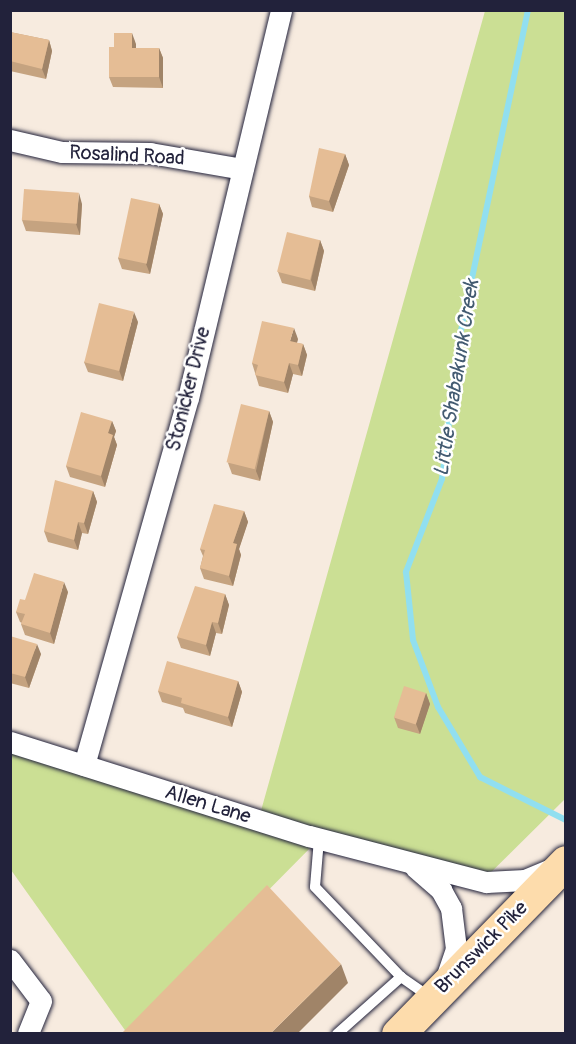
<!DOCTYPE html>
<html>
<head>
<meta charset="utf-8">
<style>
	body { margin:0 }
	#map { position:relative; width:576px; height:1044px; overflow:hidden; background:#f7ebdf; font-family:Pangolin,sans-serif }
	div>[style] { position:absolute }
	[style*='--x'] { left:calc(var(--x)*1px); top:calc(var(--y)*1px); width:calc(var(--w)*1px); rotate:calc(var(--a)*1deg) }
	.green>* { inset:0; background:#cbdf94 }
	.stream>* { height:6px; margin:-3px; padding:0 3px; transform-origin:3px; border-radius:3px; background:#91dff0 }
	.roads { filter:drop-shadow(0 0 2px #22223b) drop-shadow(0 0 2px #22223b) }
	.lane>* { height:10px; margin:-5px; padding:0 5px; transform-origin:5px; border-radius:5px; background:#fff }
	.street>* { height:21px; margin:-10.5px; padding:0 10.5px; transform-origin:10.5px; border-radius:10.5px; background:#fff }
	.primary>* { height:33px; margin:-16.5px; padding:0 16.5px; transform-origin:16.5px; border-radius:16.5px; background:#fddcac }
	.wall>* { inset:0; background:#c5a380 }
	.shaded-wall>* { inset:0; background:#a08468 }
	.building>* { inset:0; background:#e5bd95; transform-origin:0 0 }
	span { translate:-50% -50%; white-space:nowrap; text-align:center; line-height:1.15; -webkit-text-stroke:5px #fff; paint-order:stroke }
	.street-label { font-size:20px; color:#22223b }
	.water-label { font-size:21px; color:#435b71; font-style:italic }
	.frame { position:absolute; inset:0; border:12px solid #22223b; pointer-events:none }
</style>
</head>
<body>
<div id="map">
	<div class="green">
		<div style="clip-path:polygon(485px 11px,565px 11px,565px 799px,473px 890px,319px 839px,127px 1033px,11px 870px,10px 749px,257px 825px)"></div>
	</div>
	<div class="stream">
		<div style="--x:528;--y:10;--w:333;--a:101.8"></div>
		<div style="--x:460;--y:336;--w:144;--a:97.2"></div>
		<div style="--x:442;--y:479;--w:100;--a:111.2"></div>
		<div style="--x:406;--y:572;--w:68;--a:84.1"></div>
		<div style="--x:413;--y:640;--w:72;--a:69.5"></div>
		<div style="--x:438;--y:707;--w:82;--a:59"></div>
		<div style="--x:480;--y:777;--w:96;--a:26.6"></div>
	</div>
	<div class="roads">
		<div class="lane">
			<div style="--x:319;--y:839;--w:48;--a:94.8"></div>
			<div style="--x:315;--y:887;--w:124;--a:46.3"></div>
			<div style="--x:401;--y:977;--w:33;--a:35"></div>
			<div style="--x:337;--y:1034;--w:86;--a:-41.7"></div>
		</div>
		<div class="street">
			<div style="--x:10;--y:140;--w:53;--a:13"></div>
			<div style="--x:62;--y:152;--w:88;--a:0.7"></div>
			<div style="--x:150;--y:153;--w:94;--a:9.8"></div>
			<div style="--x:10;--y:742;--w:313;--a:17.5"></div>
			<div style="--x:309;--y:836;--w:183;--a:14.6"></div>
			<div style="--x:486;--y:882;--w:39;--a:-3"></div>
			<div style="--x:525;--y:880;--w:28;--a:-23"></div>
			<div style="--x:84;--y:765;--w:381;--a:-74.2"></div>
			<div style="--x:188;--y:398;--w:399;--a:-76.5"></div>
			<div style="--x:415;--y:867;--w:35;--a:41"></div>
			<div style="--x:441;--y:890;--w:21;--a:61"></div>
			<div style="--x:451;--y:908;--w:41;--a:83"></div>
			<div style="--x:456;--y:949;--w:31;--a:109"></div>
			<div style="--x:10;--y:960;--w:51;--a:52.9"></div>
			<div style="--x:41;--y:1001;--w:35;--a:112"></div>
		</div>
		<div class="primary">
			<div style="--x:398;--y:1034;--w:240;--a:-45.7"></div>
		</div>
	</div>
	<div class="wall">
		<div style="clip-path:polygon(10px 32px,49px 40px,52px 51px,46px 79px,10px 71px)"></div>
		<div style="clip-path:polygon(136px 44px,136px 48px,159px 48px,163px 58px,163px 88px,113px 87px,109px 77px,114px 47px)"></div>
		<div style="clip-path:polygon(345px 154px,349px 165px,333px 212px,312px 207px,309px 196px)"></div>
		<div style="clip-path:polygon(82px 204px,80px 235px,26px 231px,22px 220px)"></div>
		<div style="clip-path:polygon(159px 204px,163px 214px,150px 274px,122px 269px,118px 258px)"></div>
		<div style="clip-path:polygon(320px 240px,324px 251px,315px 291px,282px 283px,278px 272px)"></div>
		<div style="clip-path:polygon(138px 322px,123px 381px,88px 372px,84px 362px)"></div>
		<div style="clip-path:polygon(298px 339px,297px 343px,303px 344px,307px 355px,302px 376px,293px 374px,288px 393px,259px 386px,252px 363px)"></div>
		<div style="clip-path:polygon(269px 411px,273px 422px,260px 481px,232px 474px,228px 463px)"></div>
		<div style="clip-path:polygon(112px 421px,116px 431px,114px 437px,117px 445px,105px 487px,70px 477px,66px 466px)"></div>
		<div style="clip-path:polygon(93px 491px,97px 502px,88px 534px,82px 533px,78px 550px,48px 542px,44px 531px)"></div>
		<div style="clip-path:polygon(244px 511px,248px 522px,239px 549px,241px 555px,233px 586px,204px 579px,200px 568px,203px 556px,200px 549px)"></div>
		<div style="clip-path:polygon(68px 592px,54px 644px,25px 635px,21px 624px,22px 623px,20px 622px,16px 612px,25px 600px)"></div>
		<div style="clip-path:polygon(225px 594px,229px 605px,222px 634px,216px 633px,210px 656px,181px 648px,177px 637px)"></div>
		<div style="clip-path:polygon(10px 636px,41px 654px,29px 688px,10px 683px)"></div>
		<div style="clip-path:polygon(238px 681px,242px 692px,232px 727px,185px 713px,183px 708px,162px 702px,158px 691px)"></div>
		<div style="clip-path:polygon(426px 693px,430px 704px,420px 734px,398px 728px,394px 717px)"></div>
	</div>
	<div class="shaded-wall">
		<div style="clip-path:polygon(132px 33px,136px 44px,136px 58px,132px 48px)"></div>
		<div style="clip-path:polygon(49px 40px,52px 51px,46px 79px,42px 69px)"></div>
		<div style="clip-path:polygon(159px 48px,163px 58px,163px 88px,159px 77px)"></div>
		<div style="clip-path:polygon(345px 154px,349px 165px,333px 212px,329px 201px)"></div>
		<div style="clip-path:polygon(79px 193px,82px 204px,80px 235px,76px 224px)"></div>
		<div style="clip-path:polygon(159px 204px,163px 214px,150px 274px,146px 264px)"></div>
		<div style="clip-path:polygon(320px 240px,324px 251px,315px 291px,311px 280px)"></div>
		<div style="clip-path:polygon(134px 312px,138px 322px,123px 381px,119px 370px)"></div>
		<div style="clip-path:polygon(294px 328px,298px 339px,294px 352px,290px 341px)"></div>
		<div style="clip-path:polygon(303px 344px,307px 355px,302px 376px,298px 365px)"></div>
		<div style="clip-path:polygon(289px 363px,293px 374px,288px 393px,284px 382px)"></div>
		<div style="clip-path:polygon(269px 411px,273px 422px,260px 481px,256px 471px)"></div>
		<div style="clip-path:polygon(112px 421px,116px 431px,114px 437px,117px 445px,105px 487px,101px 476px,108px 433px)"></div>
		<div style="clip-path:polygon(93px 491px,97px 502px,88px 534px,84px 523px)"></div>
		<div style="clip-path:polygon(244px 511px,248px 522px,239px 549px,241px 555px,233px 586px,229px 576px,233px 543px)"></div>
		<div style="clip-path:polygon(78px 522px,82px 533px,78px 550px,74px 540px)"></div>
		<div style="clip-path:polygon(64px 582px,68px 592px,54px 644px,50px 633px)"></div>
		<div style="clip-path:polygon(225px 594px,229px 605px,222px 634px,218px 623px)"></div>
		<div style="clip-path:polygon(212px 622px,216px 633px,210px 656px,206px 645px)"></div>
		<div style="clip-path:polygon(37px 644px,41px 654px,29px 688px,25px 677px)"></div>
		<div style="clip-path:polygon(238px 681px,242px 692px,232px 727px,228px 717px)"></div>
		<div style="clip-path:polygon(426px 693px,430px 704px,420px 734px,416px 724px)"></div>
		<div style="clip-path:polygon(341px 964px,348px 983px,297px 1034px,270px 1034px)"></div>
	</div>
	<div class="building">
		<div style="clip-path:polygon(10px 32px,49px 40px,42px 69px,10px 61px)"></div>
		<div style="clip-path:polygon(114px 33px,132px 33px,132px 48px,159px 48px,159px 77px,109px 77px,109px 47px,114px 47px)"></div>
		<div style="clip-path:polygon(319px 148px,345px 154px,329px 201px,309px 196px)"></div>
		<div style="left:24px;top:189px;width:55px;height:31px;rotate:4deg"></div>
		<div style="left:131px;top:198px;width:29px;height:61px;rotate:12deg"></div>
		<div style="left:287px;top:232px;width:34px;height:41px;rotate:14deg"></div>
		<div style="left:99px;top:303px;width:36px;height:61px;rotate:14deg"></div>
		<div style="clip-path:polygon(262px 321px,294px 328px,290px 341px,303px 344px,298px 365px,289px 363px,284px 382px,255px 375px,258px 365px,252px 363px)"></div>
		<div style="left:241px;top:404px;width:29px;height:60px;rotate:14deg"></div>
		<div style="clip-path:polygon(81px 412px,112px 421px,108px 433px,113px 435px,101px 476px,66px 466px)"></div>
		<div style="clip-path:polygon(55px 480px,93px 491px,84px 523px,78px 522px,74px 540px,44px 531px)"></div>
		<div style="clip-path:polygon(214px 504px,244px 511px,233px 543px,237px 544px,229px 576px,200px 568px,205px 550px,200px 549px)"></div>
		<div style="clip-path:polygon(34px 573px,64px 582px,50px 633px,21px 624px,25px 614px,16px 612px,20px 599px,25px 600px)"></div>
		<div style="clip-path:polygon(195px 586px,225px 594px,218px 623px,212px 622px,206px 645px,177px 637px)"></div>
		<div style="clip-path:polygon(10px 636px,37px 644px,25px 677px,10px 673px)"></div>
		<div style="clip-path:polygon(167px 661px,238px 681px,228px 717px,181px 703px,182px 698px,158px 691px)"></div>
		<div style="left:404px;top:686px;width:23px;height:33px;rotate:18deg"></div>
		<div style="clip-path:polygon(267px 885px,341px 964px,270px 1034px,121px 1034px)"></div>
	</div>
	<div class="street-label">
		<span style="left:127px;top:155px;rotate:3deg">Rosalind Road</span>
		<span style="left:188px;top:389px;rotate:-76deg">Stonicker Drive</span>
		<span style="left:208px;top:804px;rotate:17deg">Allen Lane</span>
		<span style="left:481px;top:947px;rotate:-45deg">Brunswick Pike</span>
	</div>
	<div class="water-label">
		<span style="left:457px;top:378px;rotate:-81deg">Little Shabakunk Creek</span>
	</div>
	<div class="frame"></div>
</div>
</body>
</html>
